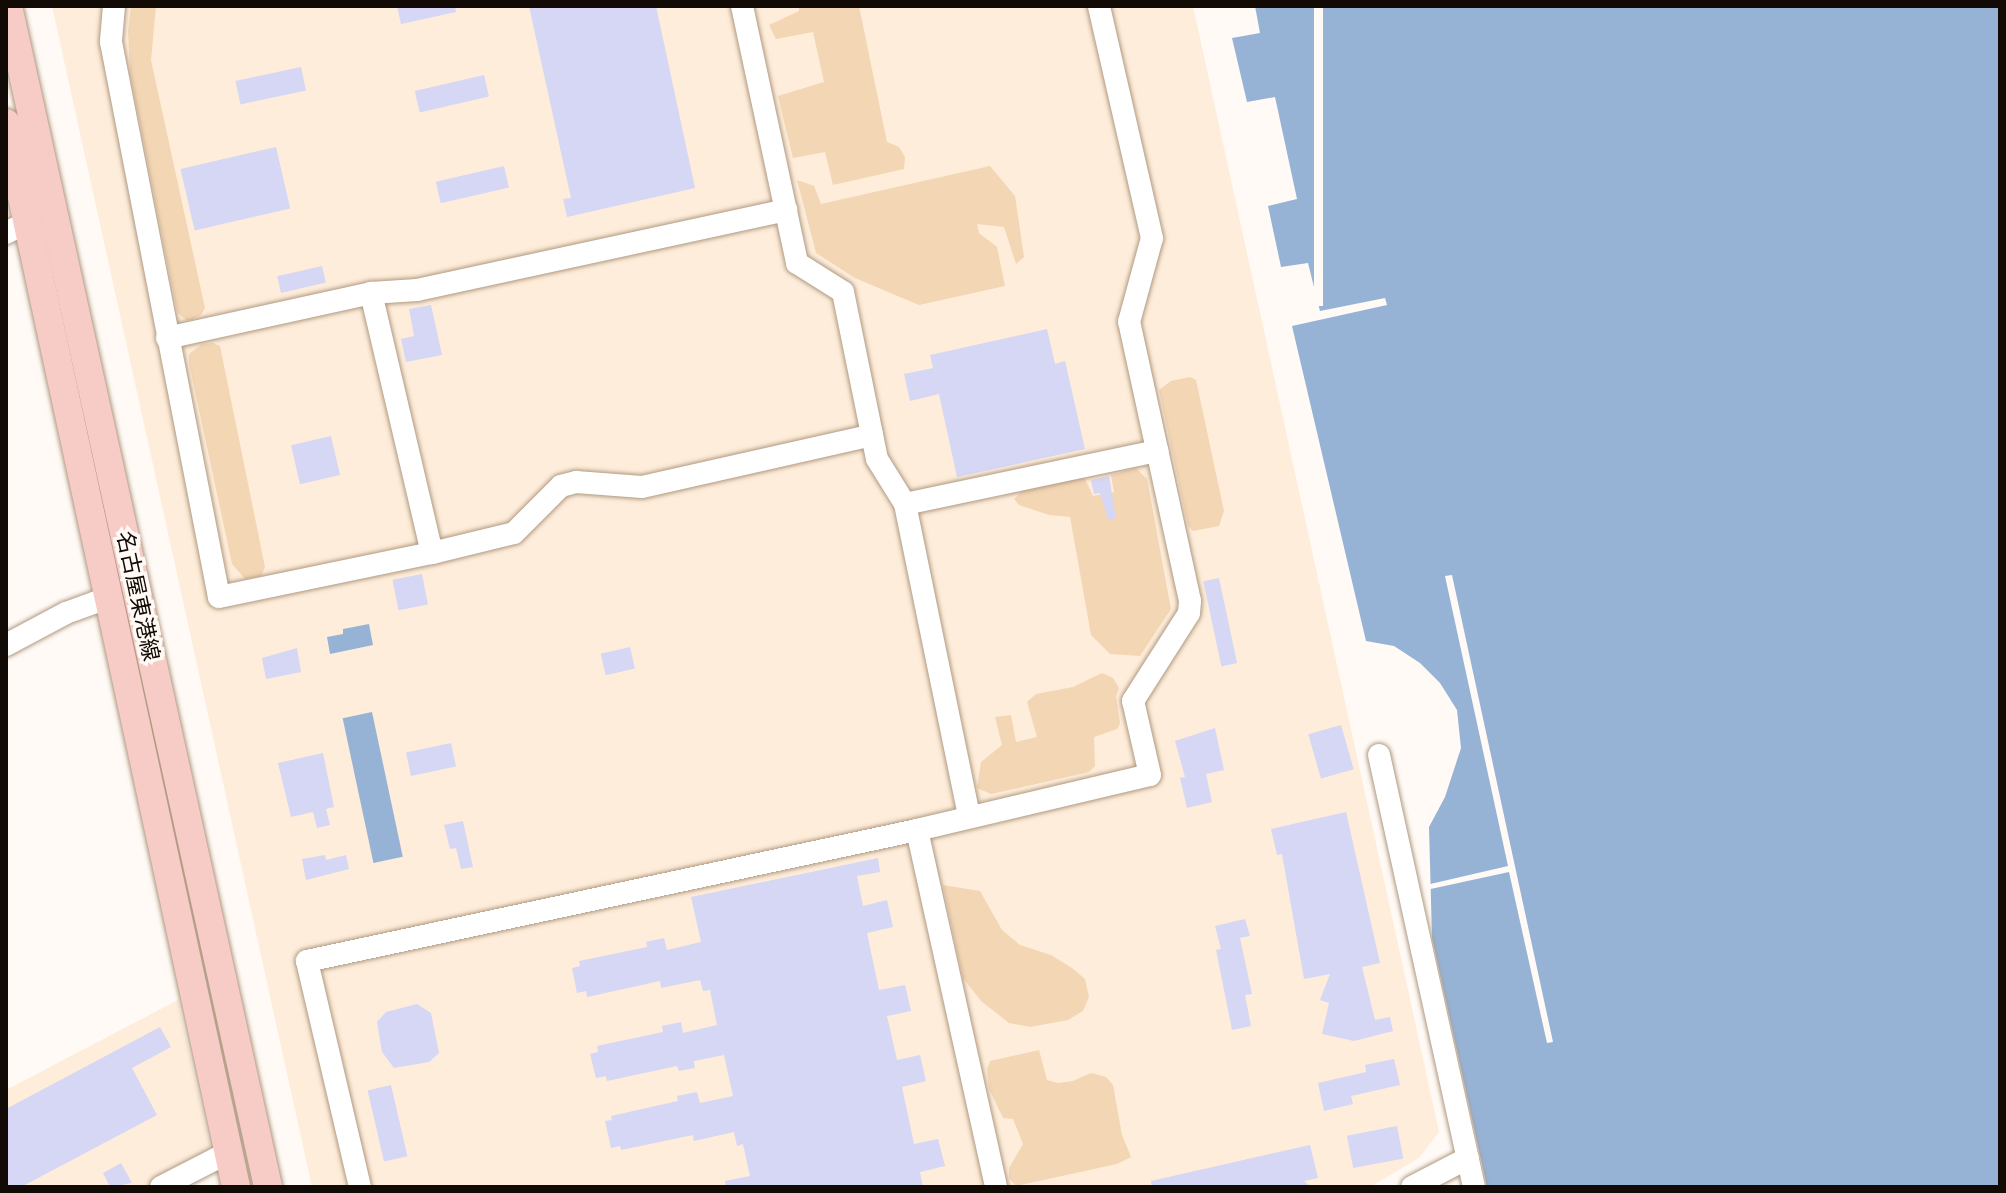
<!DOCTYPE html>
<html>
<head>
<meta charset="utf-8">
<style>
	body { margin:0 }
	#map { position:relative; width:2006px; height:1193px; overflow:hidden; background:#fffaf5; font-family:Lora,"Noto Sans JP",serif }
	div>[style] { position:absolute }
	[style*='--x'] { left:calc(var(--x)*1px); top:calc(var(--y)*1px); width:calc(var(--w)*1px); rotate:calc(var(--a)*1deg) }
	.built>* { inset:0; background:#feedda }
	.green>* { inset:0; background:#f3d6b4 }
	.water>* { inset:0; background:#96b3d6; transform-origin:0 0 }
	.pier>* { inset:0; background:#fffaf5; transform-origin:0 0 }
	.building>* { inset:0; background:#d6d6f5; transform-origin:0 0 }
	.roads { filter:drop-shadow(0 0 2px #af9981) drop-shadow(0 0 2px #af9981) }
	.minor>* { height:22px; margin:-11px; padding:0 11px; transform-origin:11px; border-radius:11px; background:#fff }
	.major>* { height:28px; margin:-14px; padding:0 14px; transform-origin:14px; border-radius:14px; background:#f7cbc6 }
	span { translate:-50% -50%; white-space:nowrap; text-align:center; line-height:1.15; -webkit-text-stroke:7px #fffaf5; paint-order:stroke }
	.street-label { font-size:22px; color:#120a04 }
	.frame { position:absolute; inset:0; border:8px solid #120a04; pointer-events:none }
</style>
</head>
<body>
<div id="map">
	<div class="built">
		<div style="clip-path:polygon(52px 6px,1193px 6px,1439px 1132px,1419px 1158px,1370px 1187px,312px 1187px)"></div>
		<div style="clip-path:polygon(178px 1000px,210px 1146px,205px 1157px,146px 1187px,6px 1187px,6px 1090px)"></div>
	</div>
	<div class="green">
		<div style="clip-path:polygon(131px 6px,156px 6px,151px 60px,205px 308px,201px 315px,192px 320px,186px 320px,178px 313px,175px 301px,130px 73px,128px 31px)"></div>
		<div style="clip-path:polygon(799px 6px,859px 6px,887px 142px,899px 147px,905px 157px,904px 169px,833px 185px,825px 152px,793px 158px,778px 96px,824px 82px,813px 32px,776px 39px,769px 25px,799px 11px)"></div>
		<div style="clip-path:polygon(990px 166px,1015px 196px,1024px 257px,1016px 264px,1004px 227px,977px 224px,979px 233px,997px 247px,1005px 286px,919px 305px,855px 278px,816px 253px,797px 180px,814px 186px,821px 204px)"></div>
		<div style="clip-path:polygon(213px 343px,220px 346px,265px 567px,261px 576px,245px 579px,232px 564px,189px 363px,189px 354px,202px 344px)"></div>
		<div style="clip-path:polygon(1190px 377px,1196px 380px,1224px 511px,1219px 526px,1193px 531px,1188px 526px,1159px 390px,1171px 381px)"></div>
		<div style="clip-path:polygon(1136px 468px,1147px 479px,1171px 609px,1140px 656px,1110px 654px,1091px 635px,1070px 517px,1049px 515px,1019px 505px,1014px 499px,1022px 491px,1084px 477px,1093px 496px,1114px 492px,1111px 475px)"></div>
		<div style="clip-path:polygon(1102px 673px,1113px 678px,1119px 688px,1116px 696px,1120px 723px,1117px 729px,1094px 737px,1095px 766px,1089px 772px,991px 794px,977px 788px,981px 762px,1002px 745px,995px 717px,1011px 715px,1016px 742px,1037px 737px,1027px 702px,1036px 694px,1073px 687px)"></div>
		<div style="clip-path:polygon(943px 885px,980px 891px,1002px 930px,1020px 945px,1051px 955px,1072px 968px,1085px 979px,1089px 997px,1083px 1011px,1068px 1020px,1030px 1027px,1009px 1023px,981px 1001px,963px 978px)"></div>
		<div style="clip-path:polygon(1039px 1050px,1047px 1080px,1058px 1083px,1073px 1081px,1091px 1073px,1106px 1077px,1113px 1085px,1122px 1135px,1131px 1157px,1117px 1164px,1016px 1186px,1009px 1178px,1009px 1168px,1023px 1144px,1013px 1119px,1003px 1118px,989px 1089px,987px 1069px,990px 1061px)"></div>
	</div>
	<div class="water">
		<div style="clip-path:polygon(1255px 6px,2000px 6px,2000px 1187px,1487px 1187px,1432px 938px,1429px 827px,1445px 797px,1461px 748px,1457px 710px,1440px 683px,1420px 663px,1394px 646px,1366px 641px,1292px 326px,1387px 305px,1385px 298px,1320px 311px,1308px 263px,1281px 267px,1268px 206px,1297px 199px,1275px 97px,1247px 102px,1232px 38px,1260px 33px)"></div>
		<div style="clip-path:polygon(369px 624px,373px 645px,330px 654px,327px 637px,343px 634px,343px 629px)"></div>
		<div style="left:372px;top:712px;width:148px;height:30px;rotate:78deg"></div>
	</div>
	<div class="pier">
		<div style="left:1314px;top:6px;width:9px;height:300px"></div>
		<div style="clip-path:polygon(1452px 575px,1553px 1042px,1547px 1043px,1509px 872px,1426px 890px,1426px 885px,1508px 866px,1445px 576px)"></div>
	</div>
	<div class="building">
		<div style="clip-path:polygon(397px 6px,455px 6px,456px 12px,401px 24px)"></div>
		<div style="clip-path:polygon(529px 6px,656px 6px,695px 188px,567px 217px,563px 199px,571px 198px)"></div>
		<div style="left:301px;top:67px;width:24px;height:67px;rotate:78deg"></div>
		<div style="left:484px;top:75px;width:22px;height:71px;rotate:77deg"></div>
		<div style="left:276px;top:147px;width:63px;height:98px;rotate:77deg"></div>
		<div style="left:504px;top:166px;width:22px;height:70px;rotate:77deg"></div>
		<div style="left:322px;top:266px;width:17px;height:46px;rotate:77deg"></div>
		<div style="clip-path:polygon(431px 305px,442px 355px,406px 362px,401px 339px,414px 336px,409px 309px)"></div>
		<div style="clip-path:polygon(1047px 329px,1055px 364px,1065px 361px,1085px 449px,957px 477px,939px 394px,910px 401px,904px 374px,933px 368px,930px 355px)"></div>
		<div style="left:331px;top:436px;width:40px;height:41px;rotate:77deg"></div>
		<div style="clip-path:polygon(1109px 476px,1116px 518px,1108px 520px,1100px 493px,1094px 494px,1091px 480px)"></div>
		<div style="left:422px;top:574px;width:31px;height:30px;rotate:79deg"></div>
		<div style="left:1219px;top:578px;width:87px;height:16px;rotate:78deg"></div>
		<div style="left:630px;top:647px;width:22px;height:30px;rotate:77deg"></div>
		<div style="clip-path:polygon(297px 648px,301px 672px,266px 679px,262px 658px)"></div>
		<div style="left:1341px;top:725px;width:46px;height:34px;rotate:74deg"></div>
		<div style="clip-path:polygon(1215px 728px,1224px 770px,1206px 774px,1212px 802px,1187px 808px,1180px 778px,1185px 777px,1175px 741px)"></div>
		<div style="left:451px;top:743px;width:24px;height:46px;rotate:78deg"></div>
		<div style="clip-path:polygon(323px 753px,334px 807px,326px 809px,330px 825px,317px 828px,313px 812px,291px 817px,278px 763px)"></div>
		<div style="clip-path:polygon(1346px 812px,1380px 963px,1362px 967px,1375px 1020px,1390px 1017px,1393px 1031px,1354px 1041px,1322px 1034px,1329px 1003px,1320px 1000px,1330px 974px,1304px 979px,1282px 854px,1277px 855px,1271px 829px)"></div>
		<div style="clip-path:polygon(463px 821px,473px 867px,461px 869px,456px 848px,450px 849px,444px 825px)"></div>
		<div style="clip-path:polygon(325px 855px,326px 860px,346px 855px,349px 869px,306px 880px,302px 859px)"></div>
		<div style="clip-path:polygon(878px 858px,880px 872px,857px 876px,863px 906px,887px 900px,893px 927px,867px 933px,879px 990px,905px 985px,911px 1011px,887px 1016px,897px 1060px,920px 1055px,926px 1081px,902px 1087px,914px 1144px,938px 1139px,945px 1166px,920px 1172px,923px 1187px,726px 1187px,725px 1181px,750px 1176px,743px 1144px,737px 1146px,734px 1132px,694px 1141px,693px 1135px,621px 1150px,620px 1146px,611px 1148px,605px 1121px,612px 1120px,611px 1116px,678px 1101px,677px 1096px,697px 1092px,700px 1103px,733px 1096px,724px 1055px,694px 1061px,695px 1068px,679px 1071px,677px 1066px,607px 1081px,606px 1076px,596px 1078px,590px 1054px,598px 1052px,597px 1046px,663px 1032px,662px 1026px,681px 1022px,683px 1033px,717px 1025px,710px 990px,703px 991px,700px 980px,661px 988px,660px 981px,587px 997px,586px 991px,577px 993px,572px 968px,580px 966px,579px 961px,647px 947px,646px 942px,664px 938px,667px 950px,701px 942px,691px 897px)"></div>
		<div style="clip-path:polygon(1245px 919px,1250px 936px,1240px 938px,1252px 994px,1245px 995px,1251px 1026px,1232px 1030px,1216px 950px,1221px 949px,1215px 926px)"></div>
		<div style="clip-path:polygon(417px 1004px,431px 1013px,439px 1053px,429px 1062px,394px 1068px,382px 1052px,377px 1022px,386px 1012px)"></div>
		<div style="clip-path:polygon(160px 1027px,171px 1047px,132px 1068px,157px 1115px,21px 1187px,6px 1187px,6px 1109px)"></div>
		<div style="clip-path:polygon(1394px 1059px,1400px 1085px,1351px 1096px,1353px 1104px,1324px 1111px,1318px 1083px,1366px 1072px,1365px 1065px)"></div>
		<div style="left:391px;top:1085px;width:73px;height:24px;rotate:77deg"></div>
		<div style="left:1397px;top:1126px;width:33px;height:51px;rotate:79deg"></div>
		<div style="clip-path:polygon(1310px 1145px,1318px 1178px,1304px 1181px,1311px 1187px,1152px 1187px,1151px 1181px)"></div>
		<div style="clip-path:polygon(121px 1163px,132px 1183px,110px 1187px,103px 1173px)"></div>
	</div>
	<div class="roads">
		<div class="minor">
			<div style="--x:114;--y:6;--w:36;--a:95"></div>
			<div style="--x:111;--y:42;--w:565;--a:78.99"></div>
			<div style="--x:219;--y:597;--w:217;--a:-11.7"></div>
			<div style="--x:742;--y:6;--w:263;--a:77.9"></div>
			<div style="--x:797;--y:263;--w:54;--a:32.2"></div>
			<div style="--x:843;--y:292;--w:170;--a:78.5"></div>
			<div style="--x:877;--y:459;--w:53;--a:58.1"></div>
			<div style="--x:905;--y:504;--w:318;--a:78.4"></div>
			<div style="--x:6;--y:233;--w:25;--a:-27"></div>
			<div style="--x:371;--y:293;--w:46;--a:-3.7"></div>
			<div style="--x:417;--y:290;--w:378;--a:-12.2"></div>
			<div style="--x:167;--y:338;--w:209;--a:-12.4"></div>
			<div style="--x:371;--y:293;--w:267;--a:76.8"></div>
			<div style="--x:432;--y:553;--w:84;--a:-13.7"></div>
			<div style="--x:514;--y:533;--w:66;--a:-45"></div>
			<div style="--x:561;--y:486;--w:16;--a:-15"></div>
			<div style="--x:576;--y:482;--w:66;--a:4.3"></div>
			<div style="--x:642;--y:487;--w:236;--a:-12.7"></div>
			<div style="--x:905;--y:504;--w:258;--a:-11.9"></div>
			<div style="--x:6;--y:645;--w:68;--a:-28.1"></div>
			<div style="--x:66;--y:613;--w:47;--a:-20"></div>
			<div style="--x:1379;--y:755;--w:442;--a:77.6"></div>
			<div style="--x:917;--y:830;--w:366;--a:77.5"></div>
			<div style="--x:161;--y:1187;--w:76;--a:-27.2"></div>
			<div style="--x:360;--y:1187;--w:232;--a:-103.2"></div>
			<div style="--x:307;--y:961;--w:624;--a:-12.12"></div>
			<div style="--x:917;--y:830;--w:239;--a:-13.3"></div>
			<div style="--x:1150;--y:775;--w:76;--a:-102.9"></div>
			<div style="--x:1133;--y:701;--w:104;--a:-57.5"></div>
			<div style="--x:1189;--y:613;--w:12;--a:-85"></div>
			<div style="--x:1190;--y:601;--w:286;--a:-102.3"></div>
			<div style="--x:1129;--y:322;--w:87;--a:-74.7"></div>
			<div style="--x:1152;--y:238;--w:238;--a:-102.9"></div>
			<div style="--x:1412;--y:1187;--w:63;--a:-27.4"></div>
		</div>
		<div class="major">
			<div style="--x:8;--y:6;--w:1209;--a:77.58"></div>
			<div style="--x:6;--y:123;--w:1089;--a:77.8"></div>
		</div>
	</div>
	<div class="street-label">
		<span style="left:138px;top:596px;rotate:78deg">名古屋東港線</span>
	</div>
	<div class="frame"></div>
</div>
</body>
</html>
